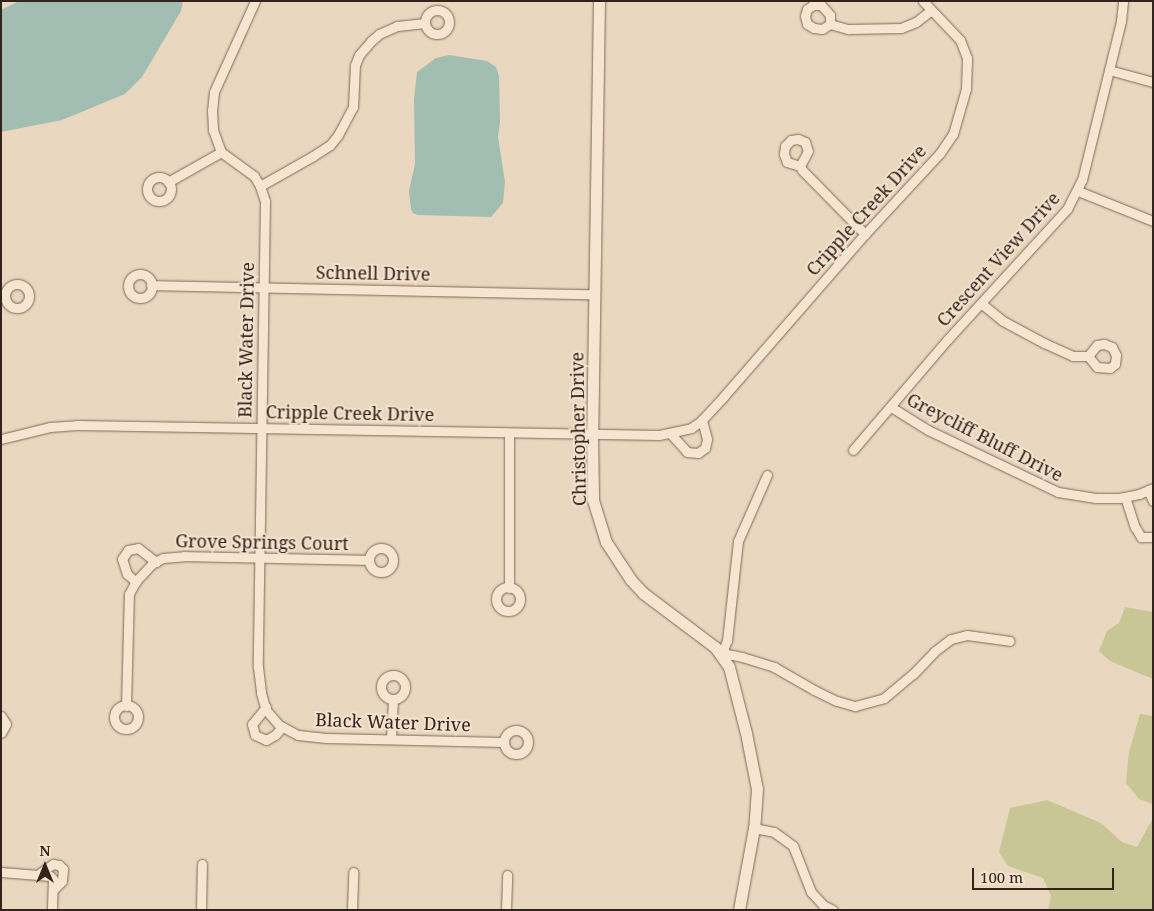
<!DOCTYPE html>
<html>
<head>
<meta charset="utf-8">
<style>
	body { margin:0 }
	#map { position:relative; width:1154px; height:911px; overflow:hidden; background:#ead7bf; font-family:"Noto Serif",serif }
	div>[style] { position:absolute }
	[style*='--x'] { left:calc(var(--x)*1px); top:calc(var(--y)*1px); width:calc(var(--w)*1px); rotate:calc(var(--a)*1deg) }
	.green>* { inset:0; background:#c7c694 }
	.water>* { inset:0; background:#a2bdb1 }
	.roads { filter:drop-shadow(0 0 1px #826858) drop-shadow(0 0 1px #826858) }
	.minor>* { height:9px; margin:-4.5px; padding:0 4.5px; transform-origin:4.5px; border-radius:4.5px; background:#f6e5d1 }
	.minor>.ring { margin:-4.5px; padding:0; box-sizing:content-box; background:none; border:9px solid #f6e5d1; border-radius:50% }
	.tertiary>* { height:11px; margin:-5.5px; padding:0 5.5px; transform-origin:5.5px; border-radius:5.5px; background:#f6e5d1 }
	span { translate:-50% -50%; white-space:nowrap; text-align:center; line-height:1.15; -webkit-text-stroke:4px #f3e2ce; paint-order:stroke }
	.street-label { font-size:18px; color:#32231c }
	.frame { position:absolute; inset:0; border:2px solid #32231c; pointer-events:none }
	.north { position:absolute; left:20px; top:841px; width:50px; height:50px; -webkit-text-stroke:4px #f3e2ce; paint-order:stroke; rotate:0deg; font-size:14px; font-weight:700; line-height:20px; text-align:center; color:#32231c }
	.north::after { content:''; display:block; margin:auto; width:18px; height:22px; background:#32231c; clip-path:polygon(50% 0,100% 100%,50% 72%,0 100%) }
	.scale { position:absolute; left:972px; top:868px; width:142px; height:22px; box-sizing:border-box; border:2px solid #32231c; border-top:0; padding-left:6px; font-size:15px; line-height:18px; white-space:nowrap; color:#32231c; -webkit-text-stroke:4px #f3e2ce; paint-order:stroke }
</style>
</head>
<body>
<div id="map">
	<div class="green">
		<div style="clip-path:polygon(1125px 607px,1153px 612px,1153px 679px,1110px 661px,1099px 651px,1107px 631px,1119px 623px)"></div>
		<div style="clip-path:polygon(1140px 714px,1153px 716px,1153px 804px,1139px 799px,1126px 783px,1129px 752px)"></div>
		<div style="clip-path:polygon(1047px 800px,1101px 823px,1122px 842px,1137px 847px,1153px 818px,1153px 910px,1048px 910px,1051px 896px,1043px 878px,1008px 866px,999px 852px,1010px 808px)"></div>
	</div>
	<div class="water">
		<div style="clip-path:polygon(19px 1px,183px 1px,181px 11px,142px 77px,125px 94px,62px 120px,1px 132px,1px 10px)"></div>
		<div style="clip-path:polygon(449px 55px,487px 61px,496px 67px,499px 76px,500px 122px,498px 137px,505px 182px,503px 203px,491px 217px,418px 215px,413px 213px,411px 209px,409px 191px,415px 164px,414px 99px,417px 72px,436px 58px)"></div>
	</div>
	<div class="roads">
		<div class="minor">
			<div style="--x:255;--y:1;--w:100;--a:114.3"></div>
			<div style="--x:214;--y:92;--w:18;--a:96"></div>
			<div style="--x:212;--y:110;--w:20;--a:87"></div>
			<div style="--x:213;--y:130;--w:23;--a:70"></div>
			<div style="--x:221;--y:152;--w:41;--a:36"></div>
			<div style="--x:254;--y:176;--w:12;--a:59"></div>
			<div style="--x:260;--y:186;--w:16;--a:72"></div>
			<div style="--x:265;--y:201;--w:466;--a:90.9"></div>
			<div style="--x:258;--y:667;--w:26;--a:83"></div>
			<div style="--x:261;--y:693;--w:18;--a:74"></div>
			<div style="--x:266;--y:710;--w:20;--a:49"></div>
			<div style="--x:279;--y:725;--w:21;--a:28"></div>
			<div style="--x:298;--y:735;--w:28;--a:6"></div>
			<div style="--x:326;--y:738;--w:178;--a:1.3"></div>
			<div class="ring" style="left:425px;top:10px;width:15px;height:15px"></div>
			<div style="--x:830;--y:24;--w:9;--a:-90"></div>
			<div style="--x:830;--y:15;--w:13;--a:-132"></div>
			<div style="--x:821;--y:5;--w:8;--a:180"></div>
			<div style="--x:813;--y:5;--w:7;--a:146"></div>
			<div style="--x:807;--y:9;--w:7;--a:106"></div>
			<div style="--x:805;--y:16;--w:8;--a:76"></div>
			<div style="--x:807;--y:24;--w:8;--a:30"></div>
			<div style="--x:814;--y:28;--w:8;--a:7"></div>
			<div style="--x:822;--y:29;--w:9;--a:-32"></div>
			<div style="--x:830;--y:24;--w:19;--a:16"></div>
			<div style="--x:848;--y:29;--w:53;--a:-1.1"></div>
			<div style="--x:901;--y:28;--w:16;--a:-22"></div>
			<div style="--x:916;--y:22;--w:18;--a:-38"></div>
			<div style="--x:1109;--y:70;--w:46;--a:15.3"></div>
			<div style="--x:800;--y:166;--w:14;--a:-163"></div>
			<div style="--x:787;--y:162;--w:9;--a:-111"></div>
			<div style="--x:784;--y:154;--w:8;--a:-83"></div>
			<div style="--x:785;--y:146;--w:8;--a:-45"></div>
			<div style="--x:791;--y:140;--w:7;--a:-8"></div>
			<div style="--x:798;--y:139;--w:8;--a:23"></div>
			<div style="--x:805;--y:142;--w:9;--a:72"></div>
			<div style="--x:808;--y:151;--w:17;--a:118"></div>
			<div style="--x:800;--y:166;--w:4;--a:63"></div>
			<div style="--x:802;--y:170;--w:90;--a:45.5"></div>
			<div class="ring" style="left:147px;top:177px;width:15px;height:15px"></div>
			<div style="--x:168;--y:182;--w:61;--a:-29.5"></div>
			<div style="--x:260;--y:186;--w:61;--a:-29.5"></div>
			<div style="--x:313;--y:156;--w:20;--a:-33"></div>
			<div style="--x:330;--y:145;--w:13;--a:-51"></div>
			<div style="--x:338;--y:135;--w:32;--a:-62"></div>
			<div style="--x:353;--y:107;--w:42;--a:-87.3"></div>
			<div style="--x:355;--y:65;--w:11;--a:-68"></div>
			<div style="--x:359;--y:55;--w:18;--a:-49"></div>
			<div style="--x:371;--y:41;--w:11;--a:-41"></div>
			<div style="--x:379;--y:34;--w:20;--a:-24"></div>
			<div style="--x:397;--y:26;--w:28;--a:-6"></div>
			<div style="--x:1078;--y:191;--w:81;--a:21.8"></div>
			<div class="ring" style="left:128px;top:274px;width:15px;height:15px"></div>
			<div class="ring" style="left:5px;top:284px;width:15px;height:15px"></div>
			<div style="--x:151;--y:285;--w:444;--a:1.2"></div>
			<div style="--x:982;--y:304;--w:27;--a:39"></div>
			<div style="--x:1003;--y:321;--w:47;--a:28.2"></div>
			<div style="--x:1044;--y:343;--w:32;--a:24"></div>
			<div style="--x:1073;--y:356;--w:15;--a:0"></div>
			<div style="--x:1088;--y:356;--w:14;--a:51"></div>
			<div style="--x:1097;--y:367;--w:13;--a:4"></div>
			<div style="--x:1110;--y:368;--w:6;--a:-39"></div>
			<div style="--x:1115;--y:364;--w:9;--a:-84"></div>
			<div style="--x:1116;--y:355;--w:9;--a:-117"></div>
			<div style="--x:1112;--y:347;--w:9;--a:-159"></div>
			<div style="--x:1104;--y:344;--w:7;--a:172"></div>
			<div style="--x:1097;--y:345;--w:14;--a:129"></div>
			<div style="--x:891;--y:407;--w:44;--a:31.9"></div>
			<div style="--x:928;--y:430;--w:144;--a:25.5"></div>
			<div style="--x:1058;--y:492;--w:38;--a:9"></div>
			<div style="--x:1096;--y:498;--w:23;--a:0"></div>
			<div style="--x:1119;--y:498;--w:20;--a:-11"></div>
			<div style="--x:1139;--y:494;--w:15;--a:-23"></div>
			<div style="--x:670;--y:433;--w:25;--a:48"></div>
			<div style="--x:687;--y:452;--w:11;--a:5"></div>
			<div style="--x:698;--y:453;--w:9;--a:-36"></div>
			<div style="--x:705;--y:448;--w:9;--a:-77"></div>
			<div style="--x:707;--y:439;--w:20;--a:-105"></div>
			<div style="--x:1;--y:439;--w:50;--a:-13.8"></div>
			<div style="--x:50;--y:427;--w:27;--a:-4"></div>
			<div style="--x:77;--y:425;--w:582;--a:0.98"></div>
			<div style="--x:659;--y:435;--w:33;--a:-12"></div>
			<div style="--x:691;--y:428;--w:11;--a:-34"></div>
			<div style="--x:700;--y:422;--w:35;--a:-47"></div>
			<div style="--x:724;--y:396;--w:215;--a:-49"></div>
			<div style="--x:865;--y:234;--w:110;--a:-47.2"></div>
			<div style="--x:940;--y:153;--w:23;--a:-56"></div>
			<div style="--x:953;--y:134;--w:47;--a:-73.9"></div>
			<div style="--x:966;--y:89;--w:31;--a:-88"></div>
			<div style="--x:967;--y:58;--w:19;--a:-111"></div>
			<div style="--x:960;--y:40;--w:54;--a:-133.5"></div>
			<div style="--x:853;--y:450;--w:145;--a:-49.5"></div>
			<div style="--x:947;--y:340;--w:178;--a:-47.5"></div>
			<div style="--x:1067;--y:209;--w:33;--a:-63"></div>
			<div style="--x:1082;--y:180;--w:164;--a:-76.2"></div>
			<div style="--x:1121;--y:21;--w:20;--a:-84"></div>
			<div style="--x:767;--y:475;--w:72;--a:113.7"></div>
			<div style="--x:738;--y:541;--w:100;--a:96.3"></div>
			<div style="--x:727;--y:640;--w:14;--a:111"></div>
			<div style="--x:722;--y:653;--w:20;--a:11"></div>
			<div style="--x:742;--y:657;--w:34;--a:17"></div>
			<div style="--x:774;--y:667;--w:46;--a:29.9"></div>
			<div style="--x:814;--y:690;--w:25;--a:26"></div>
			<div style="--x:837;--y:701;--w:19;--a:16"></div>
			<div style="--x:855;--y:706;--w:30;--a:-15"></div>
			<div style="--x:884;--y:698;--w:38;--a:-40"></div>
			<div style="--x:913;--y:674;--w:32;--a:-46"></div>
			<div style="--x:935;--y:651;--w:20;--a:-37"></div>
			<div style="--x:951;--y:639;--w:16;--a:-14"></div>
			<div style="--x:967;--y:635;--w:43;--a:7.9"></div>
			<div style="--x:1148;--y:490;--w:12;--a:66"></div>
			<div style="--x:1125;--y:497;--w:32;--a:72"></div>
			<div style="--x:1135;--y:527;--w:12;--a:59"></div>
			<div style="--x:1141;--y:537;--w:12;--a:0"></div>
			<div class="ring" style="left:369px;top:548px;width:15px;height:15px"></div>
			<div style="--x:136;--y:582;--w:12;--a:-138"></div>
			<div style="--x:127;--y:574;--w:16;--a:-108"></div>
			<div style="--x:122;--y:559;--w:11;--a:-56"></div>
			<div style="--x:128;--y:550;--w:10;--a:-11"></div>
			<div style="--x:138;--y:548;--w:23;--a:38"></div>
			<div class="ring" style="left:496px;top:587px;width:15px;height:15px"></div>
			<div style="--x:509;--y:588;--w:155;--a:-90"></div>
			<div class="ring" style="left:381px;top:675px;width:15px;height:15px"></div>
			<div class="ring" style="left:114px;top:705px;width:15px;height:15px"></div>
			<div style="--x:126;--y:706;--w:112;--a:-88.5"></div>
			<div style="--x:129;--y:594;--w:15;--a:-62"></div>
			<div style="--x:136;--y:581;--w:25;--a:-47"></div>
			<div style="--x:153;--y:563;--w:11;--a:-27"></div>
			<div style="--x:163;--y:558;--w:21;--a:-5"></div>
			<div style="--x:184;--y:556;--w:185;--a:1.2"></div>
			<div style="--x:266;--y:707;--w:22;--a:129"></div>
			<div style="--x:252;--y:724;--w:11;--a:75"></div>
			<div style="--x:255;--y:735;--w:12;--a:24"></div>
			<div style="--x:266;--y:740;--w:10;--a:-29"></div>
			<div style="--x:275;--y:735;--w:11;--a:-49"></div>
			<div style="--x:1;--y:716;--w:9;--a:58"></div>
			<div style="--x:6;--y:724;--w:10;--a:119"></div>
			<div class="ring" style="left:504px;top:730px;width:15px;height:15px"></div>
			<div style="--x:391;--y:739;--w:40;--a:-87.1"></div>
			<div style="--x:754;--y:828;--w:20;--a:11"></div>
			<div style="--x:774;--y:832;--w:24;--a:36"></div>
			<div style="--x:793;--y:846;--w:49;--a:68.6"></div>
			<div style="--x:811;--y:892;--w:18;--a:47"></div>
			<div style="--x:823;--y:905;--w:11;--a:27"></div>
			<div style="--x:1;--y:872;--w:49;--a:4.7"></div>
			<div style="--x:50;--y:876;--w:4;--a:45"></div>
			<div style="--x:53;--y:879;--w:31;--a:92"></div>
			<div style="--x:40;--y:873;--w:16;--a:-35"></div>
			<div style="--x:53;--y:864;--w:6;--a:9"></div>
			<div style="--x:59;--y:865;--w:6;--a:45"></div>
			<div style="--x:63;--y:869;--w:12;--a:95"></div>
			<div style="--x:62;--y:881;--w:13;--a:135"></div>
			<div style="--x:201;--y:910;--w:46;--a:-88.8"></div>
			<div style="--x:352;--y:910;--w:38;--a:-88"></div>
			<div style="--x:506;--y:910;--w:35;--a:-88"></div>
		</div>
		<div class="tertiary">
			<div style="--x:599;--y:1;--w:433;--a:90.9"></div>
			<div style="--x:592;--y:434;--w:66;--a:89.1"></div>
			<div style="--x:593;--y:500;--w:44;--a:72.8"></div>
			<div style="--x:606;--y:542;--w:45;--a:56.7"></div>
			<div style="--x:631;--y:580;--w:18;--a:47"></div>
			<div style="--x:643;--y:593;--w:90;--a:36.9"></div>
			<div style="--x:715;--y:647;--w:24;--a:55"></div>
			<div style="--x:729;--y:667;--w:68;--a:75.6"></div>
			<div style="--x:746;--y:733;--w:57;--a:78.9"></div>
			<div style="--x:757;--y:789;--w:39;--a:94"></div>
			<div style="--x:754;--y:828;--w:83;--a:100.4"></div>
		</div>
	</div>
	<div class="street-label">
		<span style="left:866px;top:210px;rotate:-48deg">Cripple Creek Drive</span>
		<span style="left:998px;top:259px;rotate:-48deg">Crescent View Drive</span>
		<span style="left:373px;top:273px;rotate:1deg">Schnell Drive</span>
		<span style="left:246px;top:340px;rotate:-89deg">Black Water Drive</span>
		<span style="left:350px;top:413px;rotate:1deg">Cripple Creek Drive</span>
		<span style="left:578px;top:429px;rotate:-91deg">Christopher Drive</span>
		<span style="left:985px;top:437px;rotate:27deg">Greycliff Bluff Drive</span>
		<span style="left:262px;top:542px;rotate:1deg">Grove Springs Court</span>
		<span style="left:393px;top:722px;rotate:2deg">Black Water Drive</span>
	</div>
	<div class="frame"></div>
	<div class="north">N</div>
	<div class="scale">100 m</div>
</div>
</body>
</html>
